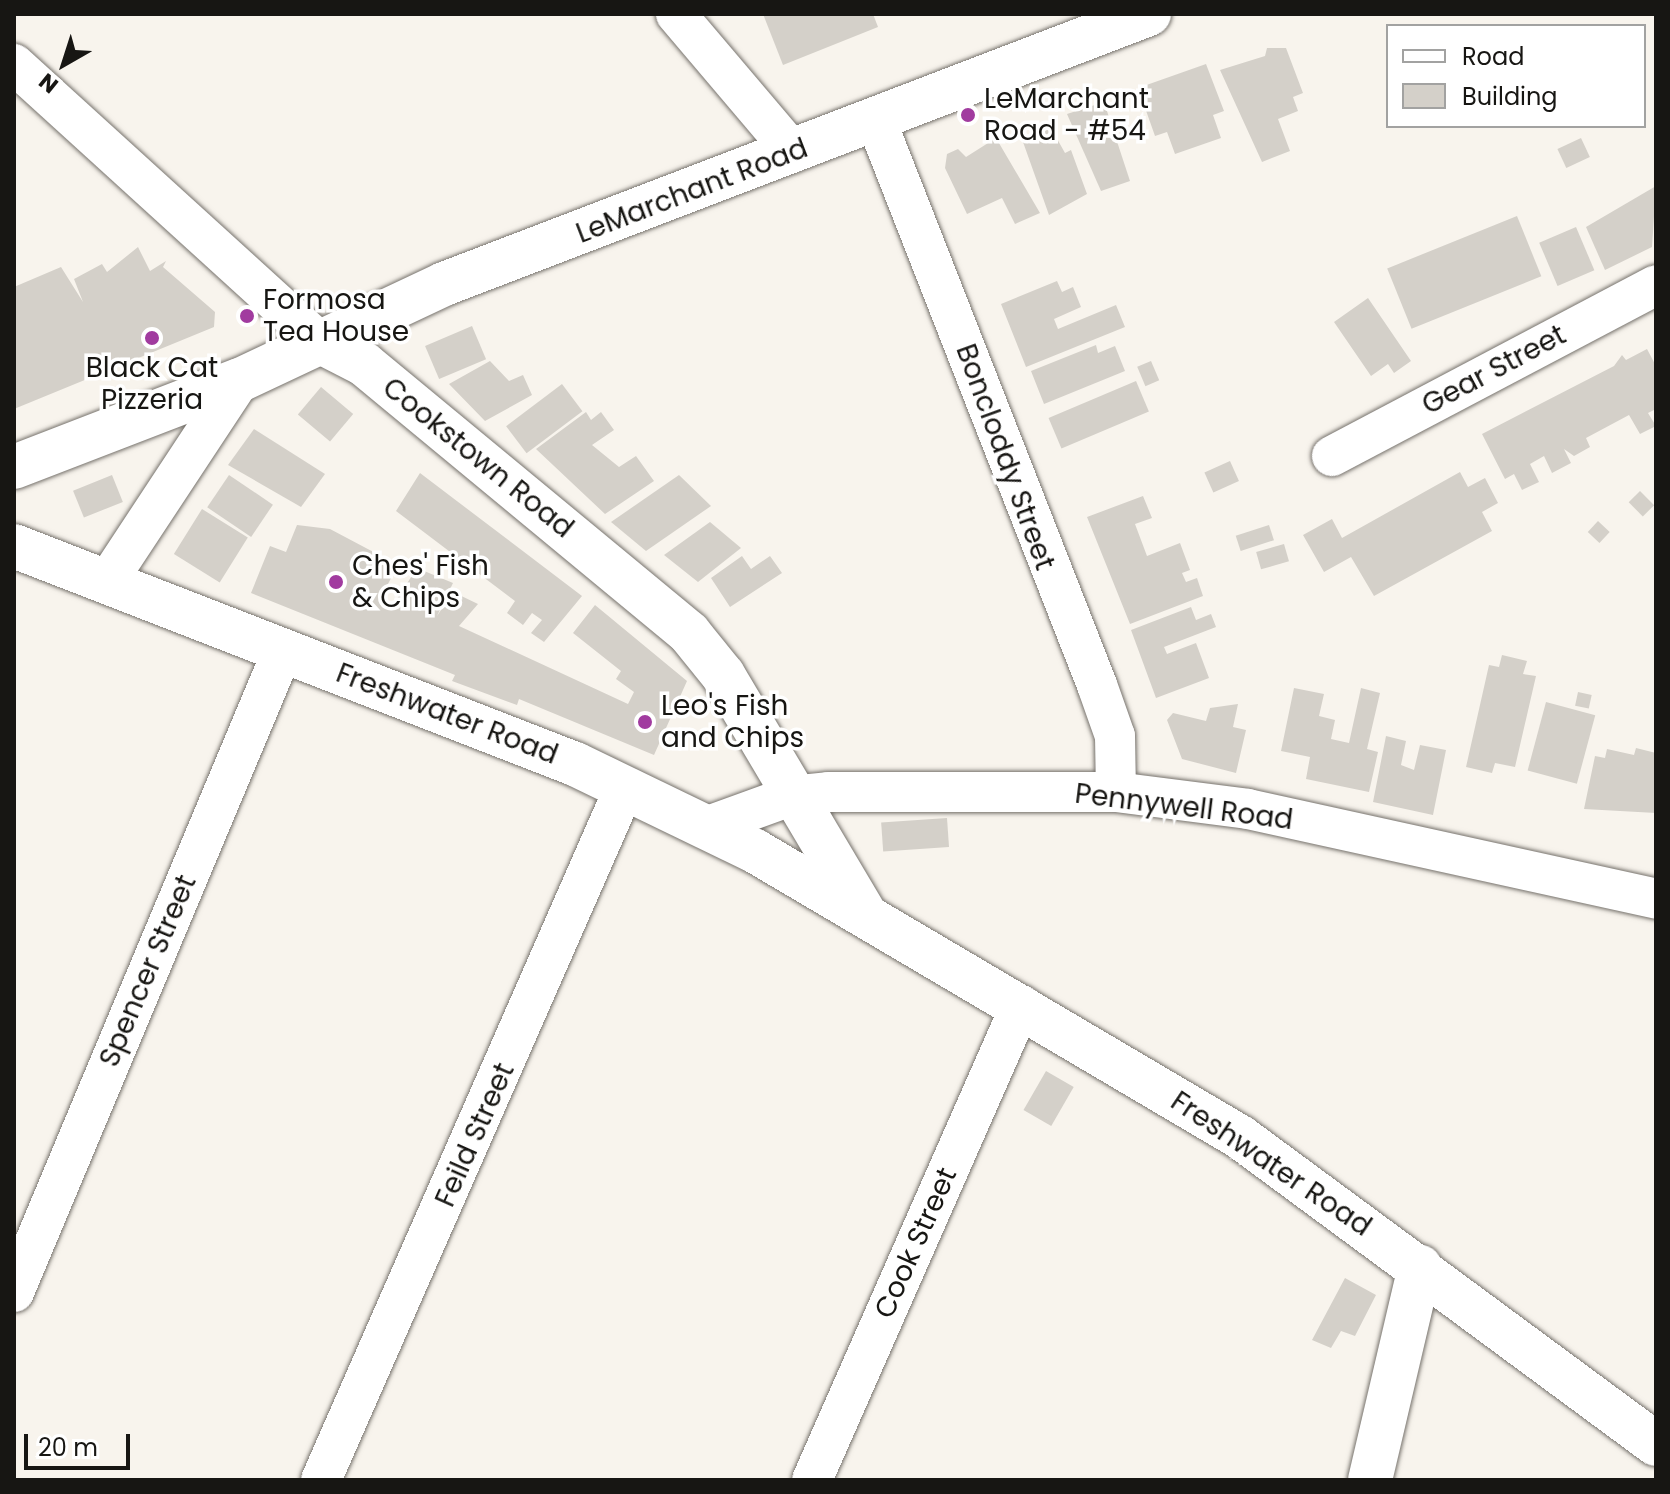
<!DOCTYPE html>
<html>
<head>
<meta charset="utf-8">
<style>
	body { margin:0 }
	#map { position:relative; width:1670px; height:1494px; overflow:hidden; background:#f8f4ed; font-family:Poppins,sans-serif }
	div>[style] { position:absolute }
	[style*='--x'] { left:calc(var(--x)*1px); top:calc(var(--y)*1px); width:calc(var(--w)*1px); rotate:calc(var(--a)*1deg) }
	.building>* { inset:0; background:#d4d0c9; transform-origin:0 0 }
	.roads { filter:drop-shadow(0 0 2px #76726c) drop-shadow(0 0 2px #76726c) }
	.minor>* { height:40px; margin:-20px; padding:0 20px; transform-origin:20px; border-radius:20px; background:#fff }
	.tertiary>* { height:44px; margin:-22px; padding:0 22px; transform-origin:22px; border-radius:22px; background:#fff }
	.secondary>* { height:44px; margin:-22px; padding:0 22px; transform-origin:22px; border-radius:22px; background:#fff }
	.dots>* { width:22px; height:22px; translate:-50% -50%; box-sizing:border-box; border:4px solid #fff; border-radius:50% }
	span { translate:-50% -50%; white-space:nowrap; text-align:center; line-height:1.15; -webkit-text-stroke:7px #fff; paint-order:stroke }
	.poi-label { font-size:28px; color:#171613 }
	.left { translate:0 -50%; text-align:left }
	.street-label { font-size:28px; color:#171613 }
	.frame { position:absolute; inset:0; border:16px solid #171613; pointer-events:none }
	.legend { position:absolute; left:1386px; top:24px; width:260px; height:104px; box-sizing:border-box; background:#fff; border:2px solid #a2a2a1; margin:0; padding:10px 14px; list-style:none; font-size:24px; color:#171613 }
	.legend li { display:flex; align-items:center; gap:16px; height:40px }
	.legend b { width:40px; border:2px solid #a2a2a1 }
	.north { position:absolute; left:24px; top:24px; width:80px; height:80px; -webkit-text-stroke:6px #fff; paint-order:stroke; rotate:219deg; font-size:22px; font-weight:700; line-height:32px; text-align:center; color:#171613 }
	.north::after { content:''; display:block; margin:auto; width:28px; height:36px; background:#171613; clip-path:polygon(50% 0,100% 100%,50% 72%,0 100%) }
	.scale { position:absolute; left:24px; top:1434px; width:106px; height:36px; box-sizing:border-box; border:4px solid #171613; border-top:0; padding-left:10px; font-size:24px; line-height:28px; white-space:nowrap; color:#171613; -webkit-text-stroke:6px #fff; paint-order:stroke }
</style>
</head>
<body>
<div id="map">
	<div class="building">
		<div style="clip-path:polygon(763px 14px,873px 14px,878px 27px,783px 65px)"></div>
		<div style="clip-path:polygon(1267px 48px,1286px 48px,1303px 93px,1293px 97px,1298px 111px,1278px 119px,1290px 151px,1262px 162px,1220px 70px,1265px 56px)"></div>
		<div style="clip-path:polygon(1206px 64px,1224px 111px,1213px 115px,1221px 138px,1175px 154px,1167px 132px,1155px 136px,1138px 88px)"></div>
		<div style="clip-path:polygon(1104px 102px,1130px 181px,1101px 191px,1067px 114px)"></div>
		<div style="clip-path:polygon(1051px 128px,1065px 153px,1071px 150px,1087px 194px,1049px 215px,1023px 142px)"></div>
		<div style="clip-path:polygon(996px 138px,1040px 213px,1015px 224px,1002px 198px,967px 214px,945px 168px,947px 154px,958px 149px,966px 157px)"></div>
		<div style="left:1581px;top:138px;width:21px;height:26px;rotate:65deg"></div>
		<div style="clip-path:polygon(1656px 186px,1652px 247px,1605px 270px,1586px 227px)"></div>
		<div style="left:1517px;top:216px;width:65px;height:140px;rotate:68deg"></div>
		<div style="left:1576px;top:227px;width:47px;height:40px;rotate:67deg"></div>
		<div style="clip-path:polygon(138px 247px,150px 271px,166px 261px,163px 267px,215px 312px,214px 327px,14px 409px,14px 287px,61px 267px,83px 302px,74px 279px,102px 264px,107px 272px)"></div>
		<div style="clip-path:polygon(1057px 281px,1062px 292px,1073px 287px,1081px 307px,1054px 319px,1058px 329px,1116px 305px,1125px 327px,1026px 367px,1001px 304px)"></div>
		<div style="clip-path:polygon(1368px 298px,1411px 361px,1394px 373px,1388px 364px,1371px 376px,1334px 322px)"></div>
		<div style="left:472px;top:326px;width:36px;height:51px;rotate:67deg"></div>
		<div style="clip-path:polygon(1096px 345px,1098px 353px,1115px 346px,1125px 371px,1044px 404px,1031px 371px)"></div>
		<div style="clip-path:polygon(1647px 349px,1656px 366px,1656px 409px,1648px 413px,1656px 426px,1640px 434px,1629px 415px,1586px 438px,1590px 447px,1574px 456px,1564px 449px,1571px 463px,1552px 473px,1544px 456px,1530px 464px,1539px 482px,1522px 490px,1514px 474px,1505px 479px,1482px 434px,1614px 366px,1622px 355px,1626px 360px)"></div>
		<div style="clip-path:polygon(490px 361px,509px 381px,523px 375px,532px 395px,485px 421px,449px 384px)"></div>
		<div style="left:1151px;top:361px;width:21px;height:15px;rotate:67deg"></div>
		<div style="left:1136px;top:381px;width:33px;height:95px;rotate:67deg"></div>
		<div style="left:562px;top:384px;width:34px;height:70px;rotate:53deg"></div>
		<div style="left:321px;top:387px;width:42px;height:36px;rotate:40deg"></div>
		<div style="clip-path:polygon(586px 412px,591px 420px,601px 412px,614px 430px,592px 445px,619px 467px,636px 456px,654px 481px,605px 514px,536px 449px)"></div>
		<div style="clip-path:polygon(254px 429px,325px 474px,301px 507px,228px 465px)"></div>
		<div style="left:1230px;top:461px;width:22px;height:28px;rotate:66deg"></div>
		<div style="clip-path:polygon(1460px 472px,1468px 487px,1485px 478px,1498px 503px,1482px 512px,1492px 531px,1374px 596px,1351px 557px,1324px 572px,1303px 535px,1332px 519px,1342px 538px)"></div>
		<div style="clip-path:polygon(420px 473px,582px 596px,544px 642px,531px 633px,542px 620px,532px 613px,523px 625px,507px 613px,515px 601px,396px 511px)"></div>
		<div style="left:112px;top:475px;width:29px;height:42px;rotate:68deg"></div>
		<div style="left:229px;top:475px;width:53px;height:39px;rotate:34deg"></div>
		<div style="clip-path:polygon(679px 475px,711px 506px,646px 551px,611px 522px)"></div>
		<div style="left:1640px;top:491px;width:20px;height:16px;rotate:45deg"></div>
		<div style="clip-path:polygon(1143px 496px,1152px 518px,1135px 524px,1147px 556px,1180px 543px,1190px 570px,1182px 573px,1186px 582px,1197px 578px,1203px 596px,1130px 624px,1087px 517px)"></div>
		<div style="left:202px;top:509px;width:54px;height:53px;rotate:32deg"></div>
		<div style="left:1598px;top:521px;width:16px;height:15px;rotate:43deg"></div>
		<div style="clip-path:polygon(710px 522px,741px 548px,698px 582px,664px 555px)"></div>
		<div style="clip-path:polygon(297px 525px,330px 529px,398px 565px,380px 599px,393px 605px,417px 568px,453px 583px,437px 616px,453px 592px,478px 604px,459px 626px,628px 704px,634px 692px,616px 679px,621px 671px,573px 633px,595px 605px,687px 681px,654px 755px,519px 699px,517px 705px,452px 681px,455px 675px,251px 593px,270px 546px,286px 552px)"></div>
		<div style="left:1269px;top:525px;width:16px;height:35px;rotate:72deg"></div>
		<div style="left:1284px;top:544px;width:18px;height:29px;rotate:74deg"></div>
		<div style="clip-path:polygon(742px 556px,751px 569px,770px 556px,782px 573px,730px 607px,711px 578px)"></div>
		<div style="clip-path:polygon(1191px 607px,1196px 620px,1211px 614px,1216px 627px,1164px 647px,1167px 654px,1196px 643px,1209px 678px,1156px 698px,1131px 630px)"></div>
		<div style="clip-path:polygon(1502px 655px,1527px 661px,1523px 674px,1536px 676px,1515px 767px,1495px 763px,1492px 773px,1466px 767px,1489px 665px,1499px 667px)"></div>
		<div style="clip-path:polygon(1294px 688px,1324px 694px,1319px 716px,1335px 720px,1331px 739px,1349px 743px,1361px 688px,1380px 693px,1367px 749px,1378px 752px,1369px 792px,1306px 779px,1310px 757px,1281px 751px)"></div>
		<div style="left:1578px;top:692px;width:14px;height:14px;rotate:12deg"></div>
		<div style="left:1546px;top:702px;width:51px;height:71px;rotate:15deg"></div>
		<div style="clip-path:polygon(1238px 704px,1233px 727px,1246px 730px,1236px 773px,1182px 759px,1167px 720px,1173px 713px,1206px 721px,1210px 708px)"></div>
		<div style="clip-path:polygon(1386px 736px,1406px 741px,1401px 765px,1414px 770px,1420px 745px,1446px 750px,1433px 815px,1373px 802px)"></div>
		<div style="clip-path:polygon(1636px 748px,1656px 753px,1656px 813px,1584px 809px,1595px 756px,1605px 758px,1607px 749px,1634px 755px)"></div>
		<div style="left:947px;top:818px;width:29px;height:66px;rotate:86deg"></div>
		<div style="left:1046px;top:1071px;width:32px;height:45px;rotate:30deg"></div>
		<div style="clip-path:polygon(1345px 1278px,1376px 1295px,1355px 1336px,1341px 1331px,1331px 1348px,1312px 1340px)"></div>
	</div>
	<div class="roads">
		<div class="minor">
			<div style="--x:676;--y:14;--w:181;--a:49.7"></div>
			<div style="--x:14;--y:64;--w:410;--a:42.3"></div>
			<div style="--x:877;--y:123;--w:604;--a:68.62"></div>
			<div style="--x:1097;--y:685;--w:54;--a:70.6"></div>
			<div style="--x:1115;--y:736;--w:56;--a:89"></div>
			<div style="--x:1332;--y:456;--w:366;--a:-27.8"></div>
			<div style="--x:106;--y:583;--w:243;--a:-56.6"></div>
			<div style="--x:708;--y:826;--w:88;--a:-19.9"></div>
			<div style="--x:791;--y:796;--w:37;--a:-6"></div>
			<div style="--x:828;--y:792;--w:288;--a:0"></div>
			<div style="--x:1116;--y:792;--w:133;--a:7.3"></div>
			<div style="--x:1248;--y:809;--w:418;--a:12.4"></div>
			<div style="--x:14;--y:1292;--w:696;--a:-67.27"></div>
			<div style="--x:321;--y:1480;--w:755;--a:-66.32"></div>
			<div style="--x:812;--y:1480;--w:519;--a:-66.25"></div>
		</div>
		<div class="tertiary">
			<div style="--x:1370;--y:1480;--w:219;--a:-76.8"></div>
		</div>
		<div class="secondary">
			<div style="--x:317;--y:340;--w:53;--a:27.1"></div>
			<div style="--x:364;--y:364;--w:422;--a:39.6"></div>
			<div style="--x:689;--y:633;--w:54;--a:51"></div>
			<div style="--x:723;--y:675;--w:278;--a:59.3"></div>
			<div style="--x:14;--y:467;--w:242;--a:-21.1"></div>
			<div style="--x:240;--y:380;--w:225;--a:-25.2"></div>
			<div style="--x:444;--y:284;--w:755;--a:-20.96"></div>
			<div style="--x:14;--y:546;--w:602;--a:21.24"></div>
			<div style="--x:575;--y:764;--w:200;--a:25.8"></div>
			<div style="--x:755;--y:851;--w:563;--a:30.53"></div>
			<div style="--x:1240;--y:1137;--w:517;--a:36.43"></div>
		</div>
	</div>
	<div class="dots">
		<div style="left:968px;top:115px;background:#a13b9f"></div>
		<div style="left:247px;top:316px;background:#a13b9f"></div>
		<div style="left:152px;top:338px;background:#a13b9f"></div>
		<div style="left:336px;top:582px;background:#a13b9f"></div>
		<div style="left:645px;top:722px;background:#a13b9f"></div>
	</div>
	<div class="poi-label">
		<span class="left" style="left:984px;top:115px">LeMarchant<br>Road - #54</span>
		<span class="left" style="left:263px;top:316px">Formosa<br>Tea House</span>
		<span style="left:152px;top:384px">Black Cat<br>Pizzeria</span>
		<span class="left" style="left:352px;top:582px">Ches' Fish<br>&amp; Chips</span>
		<span class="left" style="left:661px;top:722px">Leo's Fish<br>and Chips</span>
	</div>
	<div class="street-label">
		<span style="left:692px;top:191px;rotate:-21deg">LeMarchant Road</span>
		<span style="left:1494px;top:370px;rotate:-28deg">Gear Street</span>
		<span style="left:1005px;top:457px;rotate:70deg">Boncloddy Street</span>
		<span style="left:478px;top:458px;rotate:39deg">Cookstown Road</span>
		<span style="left:447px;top:714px;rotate:21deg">Freshwater Road</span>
		<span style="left:1184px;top:807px;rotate:7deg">Pennywell Road</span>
		<span style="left:148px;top:971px;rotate:-67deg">Spencer Street</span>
		<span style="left:475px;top:1135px;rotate:-66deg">Feild Street</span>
		<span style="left:1271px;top:1164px;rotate:34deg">Freshwater Road</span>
		<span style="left:916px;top:1243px;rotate:-66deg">Cook Street</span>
	</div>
	<div class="frame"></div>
	<ul class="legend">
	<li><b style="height:10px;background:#fff"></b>Road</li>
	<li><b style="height:22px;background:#d4d0c9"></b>Building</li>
	</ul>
	<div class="north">N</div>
	<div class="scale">20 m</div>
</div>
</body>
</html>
